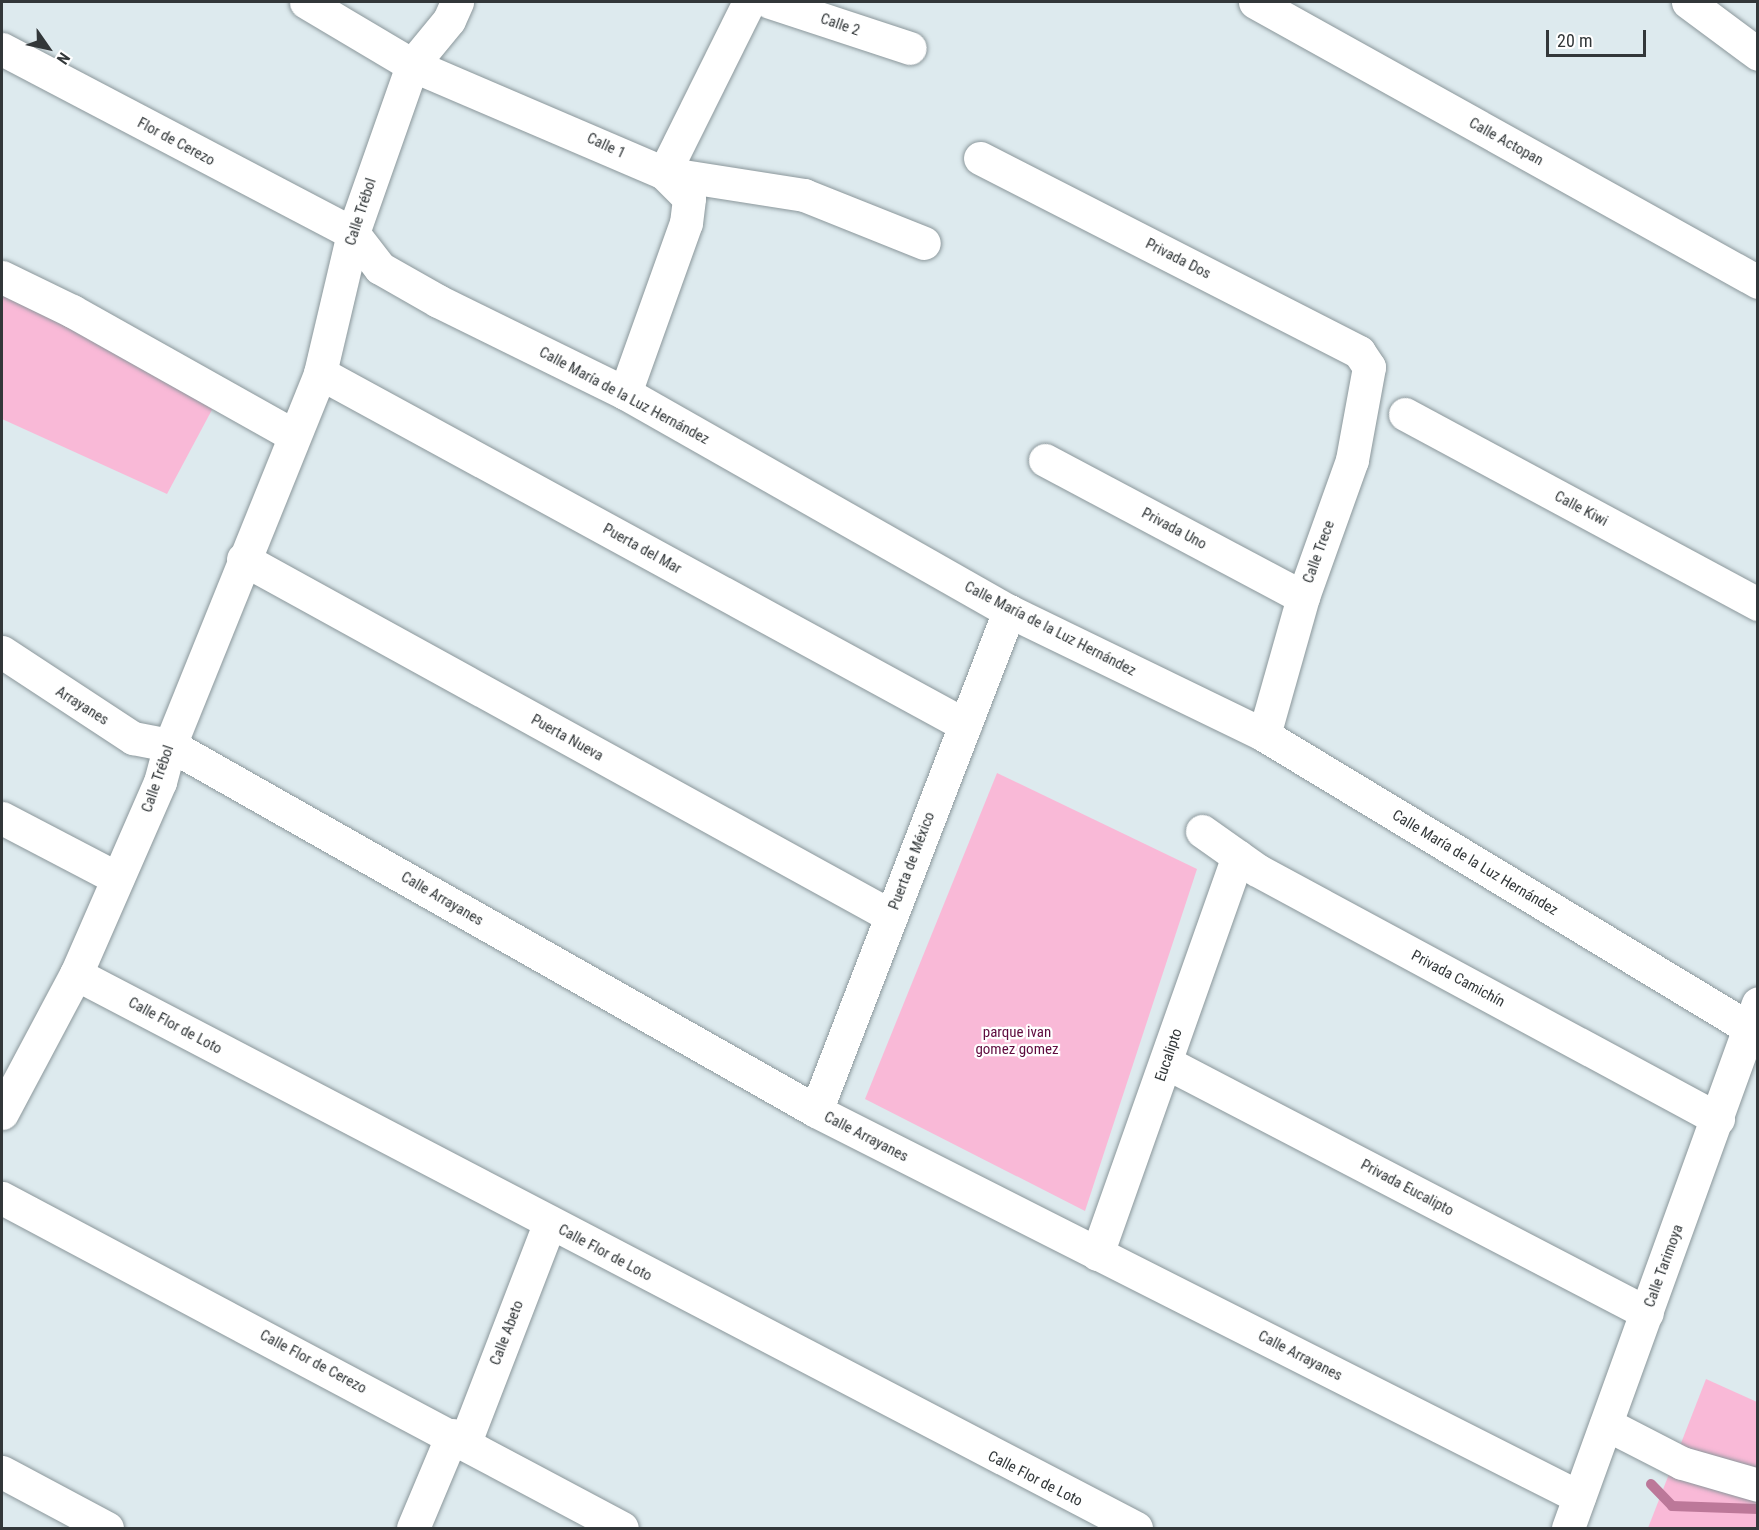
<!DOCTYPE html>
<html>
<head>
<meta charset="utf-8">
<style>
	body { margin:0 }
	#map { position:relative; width:1759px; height:1530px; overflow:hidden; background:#ddeaee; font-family:"Roboto Condensed",sans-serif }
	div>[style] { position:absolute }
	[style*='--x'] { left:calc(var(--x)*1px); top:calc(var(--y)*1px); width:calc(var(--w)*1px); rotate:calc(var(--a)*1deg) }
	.green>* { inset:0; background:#f9b9d7 }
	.stream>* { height:10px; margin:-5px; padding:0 5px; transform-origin:5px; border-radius:5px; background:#bc7899 }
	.roads { filter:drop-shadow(0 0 2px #8b979b) drop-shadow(0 0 2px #8b979b) }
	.minor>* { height:33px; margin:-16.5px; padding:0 16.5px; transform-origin:16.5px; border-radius:16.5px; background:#fff }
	span { translate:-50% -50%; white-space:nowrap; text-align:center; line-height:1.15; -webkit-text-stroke:4.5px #fff; paint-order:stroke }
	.street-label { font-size:15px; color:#323739 }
	.park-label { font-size:15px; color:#5f0b3e }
	.frame { position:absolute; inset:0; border:3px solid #323739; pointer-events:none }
	.north { position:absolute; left:18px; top:18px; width:60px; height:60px; -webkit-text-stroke:4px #fff; paint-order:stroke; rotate:124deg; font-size:16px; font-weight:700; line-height:24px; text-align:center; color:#323739 }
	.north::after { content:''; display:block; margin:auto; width:21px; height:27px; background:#323739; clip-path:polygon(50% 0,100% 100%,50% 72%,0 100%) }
	.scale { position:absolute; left:1546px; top:30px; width:100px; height:27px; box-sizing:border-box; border:3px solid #323739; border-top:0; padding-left:8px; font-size:18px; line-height:21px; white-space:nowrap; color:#323739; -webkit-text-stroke:4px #fff; paint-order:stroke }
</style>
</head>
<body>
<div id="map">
	<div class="green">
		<div style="clip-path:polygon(2px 283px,222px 391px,167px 494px,2px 419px)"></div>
		<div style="clip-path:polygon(997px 773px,1197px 869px,1085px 1211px,865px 1099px)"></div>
		<div style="clip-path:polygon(1706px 1379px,1757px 1402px,1757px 1528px,1648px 1528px)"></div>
	</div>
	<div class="stream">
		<div style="--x:1651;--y:1484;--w:30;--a:46"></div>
		<div style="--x:1672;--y:1506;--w:86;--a:2"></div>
	</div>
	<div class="roads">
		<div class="minor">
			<div style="--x:306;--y:2;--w:123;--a:30.7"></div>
			<div style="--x:412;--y:65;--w:274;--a:23.2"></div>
			<div style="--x:664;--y:173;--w:142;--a:8.9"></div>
			<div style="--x:804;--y:195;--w:129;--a:21.8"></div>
			<div style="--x:770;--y:2;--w:147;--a:18.2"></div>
			<div style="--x:1255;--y:2;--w:576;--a:29.1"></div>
			<div style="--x:1688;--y:2;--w:87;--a:36.6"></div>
			<div style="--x:2;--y:49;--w:396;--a:27.7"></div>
			<div style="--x:353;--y:233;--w:44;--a:52.4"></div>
			<div style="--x:380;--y:268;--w:67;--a:29.6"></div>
			<div style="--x:438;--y:301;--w:208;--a:26.2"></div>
			<div style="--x:625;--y:393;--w:442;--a:29.6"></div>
			<div style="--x:1009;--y:611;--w:284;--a:25.9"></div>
			<div style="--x:1264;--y:735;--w:567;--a:31.14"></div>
			<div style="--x:980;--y:158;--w:426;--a:27.1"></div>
			<div style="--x:1359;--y:352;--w:18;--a:56"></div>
			<div style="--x:1369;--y:367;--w:95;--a:100.4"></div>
			<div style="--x:1352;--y:460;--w:145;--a:109.7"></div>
			<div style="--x:1303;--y:597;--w:143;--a:105.8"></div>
			<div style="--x:2;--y:277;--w:78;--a:25.9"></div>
			<div style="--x:72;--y:311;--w:253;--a:29.3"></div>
			<div style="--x:320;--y:373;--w:735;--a:28.62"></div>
			<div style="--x:625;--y:393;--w:181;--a:-70.3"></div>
			<div style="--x:686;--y:223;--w:25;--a:-83"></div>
			<div style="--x:689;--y:198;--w:35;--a:-135"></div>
			<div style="--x:664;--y:173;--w:191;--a:-63.6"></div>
			<div style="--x:1405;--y:414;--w:401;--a:28.3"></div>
			<div style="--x:1045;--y:460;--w:292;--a:28"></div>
			<div style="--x:243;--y:559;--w:740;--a:28.85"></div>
			<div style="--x:2;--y:652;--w:157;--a:33.3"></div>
			<div style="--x:133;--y:738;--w:38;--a:11"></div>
			<div style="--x:170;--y:745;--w:742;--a:29.53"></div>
			<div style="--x:816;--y:1111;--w:855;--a:26.83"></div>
			<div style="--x:2;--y:818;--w:130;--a:27.6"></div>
			<div style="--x:1202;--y:831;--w:67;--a:35.3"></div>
			<div style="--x:1257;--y:870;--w:524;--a:28.37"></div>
			<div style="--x:76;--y:974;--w:1196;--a:27.59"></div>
			<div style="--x:1167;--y:1063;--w:541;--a:27.51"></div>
			<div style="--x:816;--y:1111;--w:536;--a:-68.89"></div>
			<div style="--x:2;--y:1113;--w:157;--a:-62"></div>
			<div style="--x:76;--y:974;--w:210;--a:-66.4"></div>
			<div style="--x:160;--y:782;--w:38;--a:-75"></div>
			<div style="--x:170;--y:745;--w:401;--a:-68"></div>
			<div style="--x:320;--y:373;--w:144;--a:-76.7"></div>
			<div style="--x:353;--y:233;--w:178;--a:-70.6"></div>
			<div style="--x:412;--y:65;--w:58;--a:-50.6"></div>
			<div style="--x:449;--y:20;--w:20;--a:-66"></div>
			<div style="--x:2;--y:1198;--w:702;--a:28.02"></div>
			<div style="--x:1097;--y:1254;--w:422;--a:-70.5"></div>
			<div style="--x:1606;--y:1424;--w:85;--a:27.2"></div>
			<div style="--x:1682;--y:1463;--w:79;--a:16.1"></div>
			<div style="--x:465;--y:1442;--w:234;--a:-68.9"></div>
			<div style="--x:2;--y:1472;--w:119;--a:28.1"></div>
			<div style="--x:413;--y:1528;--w:101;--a:-67.2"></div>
			<div style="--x:1568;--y:1528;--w:558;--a:-70.1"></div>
		</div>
	</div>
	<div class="street-label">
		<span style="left:840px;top:25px;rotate:19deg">Calle 2</span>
		<span style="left:176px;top:142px;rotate:28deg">Flor de Cerezo</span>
		<span style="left:1506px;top:142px;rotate:29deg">Calle Actopan</span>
		<span style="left:606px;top:146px;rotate:25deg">Calle 1</span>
		<span style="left:361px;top:212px;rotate:-72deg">Calle Trébol</span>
		<span style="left:1178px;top:259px;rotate:27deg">Privada Dos</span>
		<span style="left:624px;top:396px;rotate:28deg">Calle María de la Luz Hernández</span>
		<span style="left:1581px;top:509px;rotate:28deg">Calle Kiwi</span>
		<span style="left:1174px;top:529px;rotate:28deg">Privada Uno</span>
		<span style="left:642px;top:549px;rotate:29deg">Puerta del Mar</span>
		<span style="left:1319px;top:552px;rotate:-70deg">Calle Trece</span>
		<span style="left:1050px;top:629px;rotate:27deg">Calle María de la Luz Hernández</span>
		<span style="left:82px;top:706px;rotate:32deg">Arrayanes</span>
		<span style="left:567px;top:738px;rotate:29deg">Puerta Nueva</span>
		<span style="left:158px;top:779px;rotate:-71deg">Calle Trébol</span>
		<span style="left:912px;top:861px;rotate:-69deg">Puerta de México</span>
		<span style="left:1475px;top:863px;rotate:31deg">Calle María de la Luz Hernández</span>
		<span style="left:442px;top:899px;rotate:30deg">Calle Arrayanes</span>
		<span style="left:1458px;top:979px;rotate:28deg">Privada Camichín</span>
		<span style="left:175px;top:1026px;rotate:28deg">Calle Flor de Loto</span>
		<span style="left:1169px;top:1055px;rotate:-71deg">Eucalipto</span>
		<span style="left:866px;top:1137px;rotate:27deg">Calle Arrayanes</span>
		<span style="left:1407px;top:1188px;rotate:28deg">Privada Eucalipto</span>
		<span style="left:605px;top:1253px;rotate:28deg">Calle Flor de Loto</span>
		<span style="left:1664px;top:1266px;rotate:-70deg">Calle Tarimoya</span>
		<span style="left:507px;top:1333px;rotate:-69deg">Calle Abeto</span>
		<span style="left:1300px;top:1356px;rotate:27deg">Calle Arrayanes</span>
		<span style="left:313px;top:1362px;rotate:28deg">Calle Flor de Cerezo</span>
		<span style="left:1035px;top:1479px;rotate:27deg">Calle Flor de Loto</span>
	</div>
	<div class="park-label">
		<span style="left:1017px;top:1041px">parque ivan<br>gomez gomez</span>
	</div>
	<div class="frame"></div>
	<div class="north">N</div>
	<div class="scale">20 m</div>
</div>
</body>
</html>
